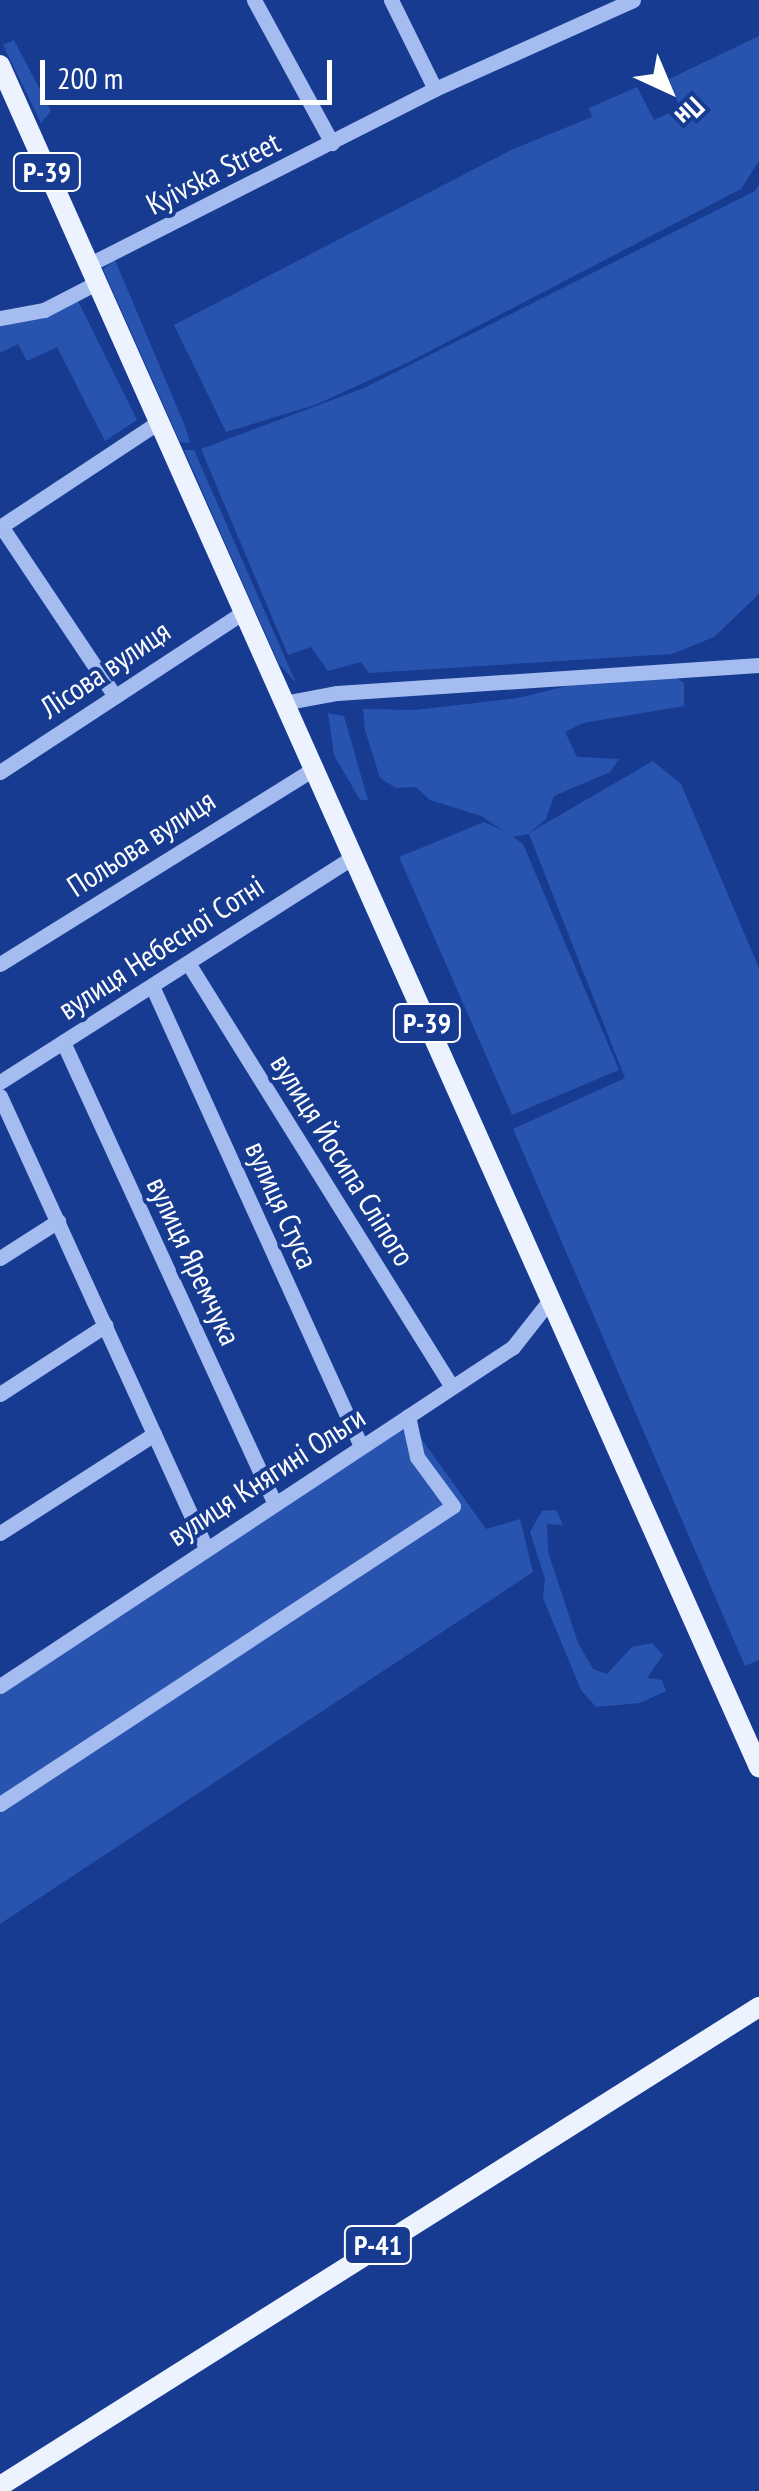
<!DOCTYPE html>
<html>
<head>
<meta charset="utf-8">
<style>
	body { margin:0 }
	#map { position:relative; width:759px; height:2491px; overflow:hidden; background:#163b91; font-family:"PT Sans Narrow",sans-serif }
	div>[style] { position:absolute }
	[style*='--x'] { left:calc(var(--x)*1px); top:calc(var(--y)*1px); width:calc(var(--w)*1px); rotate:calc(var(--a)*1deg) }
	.green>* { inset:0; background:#2854b0 }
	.minor>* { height:15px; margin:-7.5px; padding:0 7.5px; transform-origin:7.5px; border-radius:7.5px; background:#a4bcf0 }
	.major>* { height:20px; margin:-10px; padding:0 10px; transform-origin:10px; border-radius:10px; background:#edf2ff }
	span { translate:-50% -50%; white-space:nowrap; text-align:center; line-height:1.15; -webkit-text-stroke:8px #163b91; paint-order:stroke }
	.shield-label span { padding:2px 8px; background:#163b91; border:2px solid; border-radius:8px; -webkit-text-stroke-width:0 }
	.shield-label { font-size:28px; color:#fff; font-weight:700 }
	.street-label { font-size:30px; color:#fff }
	.north { position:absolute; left:619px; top:40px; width:100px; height:100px; -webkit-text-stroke:8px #163b91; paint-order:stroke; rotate:136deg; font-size:28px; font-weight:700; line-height:40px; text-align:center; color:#fff }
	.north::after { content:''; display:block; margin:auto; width:35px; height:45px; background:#fff; clip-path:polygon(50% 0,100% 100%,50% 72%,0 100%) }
	.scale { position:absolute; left:40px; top:60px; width:292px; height:45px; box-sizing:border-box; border:5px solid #fff; border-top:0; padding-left:12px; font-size:30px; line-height:35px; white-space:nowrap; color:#fff; -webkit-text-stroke:8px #163b91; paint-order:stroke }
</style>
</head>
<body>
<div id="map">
	<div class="green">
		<div style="clip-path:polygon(759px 36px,759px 161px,741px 189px,409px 362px,315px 405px,226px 432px,174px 325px,511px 150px,592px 117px,589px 108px,637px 87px,654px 120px,680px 108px,669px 79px)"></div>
		<div style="clip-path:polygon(14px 40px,51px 111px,41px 123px,3px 45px)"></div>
		<div style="clip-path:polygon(759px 184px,759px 594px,714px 637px,672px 654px,369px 673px,361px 662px,328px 671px,311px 647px,288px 655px,201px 449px,364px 388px,755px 191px)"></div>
		<div style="clip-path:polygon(115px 260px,185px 426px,190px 443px,180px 442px,103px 269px)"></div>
		<div style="clip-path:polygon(77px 299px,137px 420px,105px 441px,57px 347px,27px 361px,18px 344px,0 353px,0 321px,42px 316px)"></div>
		<div style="clip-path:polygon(184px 450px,194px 450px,296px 683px,279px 664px)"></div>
		<div style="clip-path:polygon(672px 675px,684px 683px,684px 706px,583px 723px,565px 732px,577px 757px,619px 759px,610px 772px,554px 796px,546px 819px,529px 833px,653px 761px,681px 784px,759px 968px,759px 1660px,745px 1666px,513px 1129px,625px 1078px,529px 834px,513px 837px,523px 844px,619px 1070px,512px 1115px,399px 857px,484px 822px,504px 831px,481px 816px,430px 800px,416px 787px,396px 788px,380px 778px,365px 730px,363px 709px,415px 710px,518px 698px,598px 678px)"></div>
		<div style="clip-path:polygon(328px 713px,344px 716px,368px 800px,360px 800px,334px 755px)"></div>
		<div style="clip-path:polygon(410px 1423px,486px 1529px,520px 1519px,533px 1572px,0 1924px,0 1691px)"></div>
		<div style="clip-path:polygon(556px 1510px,563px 1525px,547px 1524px,548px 1552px,578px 1643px,593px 1669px,607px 1674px,632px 1647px,652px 1643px,663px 1655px,647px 1678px,662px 1680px,666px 1691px,640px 1703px,596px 1707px,581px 1690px,543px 1598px,545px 1579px,530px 1532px,542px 1511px)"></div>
	</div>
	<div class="minor">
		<div style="--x:254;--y:0;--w:163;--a:61.4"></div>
		<div style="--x:391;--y:0;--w:99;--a:63.7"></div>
		<div style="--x:88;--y:265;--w:389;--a:-26.9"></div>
		<div style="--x:435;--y:89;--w:217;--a:-24.2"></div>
		<div style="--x:0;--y:318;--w:45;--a:-10.3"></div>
		<div style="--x:44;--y:310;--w:59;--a:-27.4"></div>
		<div style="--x:1;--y:526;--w:205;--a:56.2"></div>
		<div style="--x:0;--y:527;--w:192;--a:-33.5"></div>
		<div style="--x:283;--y:703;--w:55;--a:-10.5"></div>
		<div style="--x:337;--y:693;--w:423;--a:-3.8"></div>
		<div style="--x:0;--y:772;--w:290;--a:-33.3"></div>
		<div style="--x:188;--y:963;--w:499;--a:58.1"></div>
		<div style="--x:0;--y:964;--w:367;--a:-31.9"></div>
		<div style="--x:152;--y:986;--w:505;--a:65.57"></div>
		<div style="--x:63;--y:1042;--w:506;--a:65.36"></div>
		<div style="--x:0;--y:1082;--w:417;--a:-32.5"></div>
		<div style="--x:0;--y:1096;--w:497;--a:65.5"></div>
		<div style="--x:0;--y:1258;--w:69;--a:-32.5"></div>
		<div style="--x:0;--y:1394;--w:126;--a:-33.1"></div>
		<div style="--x:0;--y:1533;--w:183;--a:-32.7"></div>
		<div style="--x:0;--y:1686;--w:615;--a:-33.46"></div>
		<div style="--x:513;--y:1347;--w:60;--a:-51.8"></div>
		<div style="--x:0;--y:1804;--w:542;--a:-33.34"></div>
		<div style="--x:453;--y:1506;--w:61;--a:-126.3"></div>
		<div style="--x:417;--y:1457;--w:42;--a:-102.4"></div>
	</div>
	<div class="major">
		<div style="--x:0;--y:65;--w:1864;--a:65.97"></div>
		<div style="--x:0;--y:2486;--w:898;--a:-32.26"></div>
	</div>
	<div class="shield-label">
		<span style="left:47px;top:172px">Р-39</span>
		<span style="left:427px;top:1023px">Р-39</span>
		<span style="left:378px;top:2245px">Р-41</span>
	</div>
	<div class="street-label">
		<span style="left:213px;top:173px;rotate:-27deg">Kyivska Street</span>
		<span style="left:105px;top:669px;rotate:-34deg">Лісова вулиця</span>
		<span style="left:141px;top:843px;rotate:-33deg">Польова вулиця</span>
		<span style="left:161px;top:947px;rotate:-33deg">вулиця Небесної Сотні</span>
		<span style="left:343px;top:1160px;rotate:58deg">вулиця Йосипа Сліпого</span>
		<span style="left:282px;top:1205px;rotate:66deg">вулиця Стуса</span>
		<span style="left:194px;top:1261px;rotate:65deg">вулиця Яремчука</span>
		<span style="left:266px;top:1476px;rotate:-33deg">вулиця Княгині Ольги</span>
	</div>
	<div class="north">Пн</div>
	<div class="scale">200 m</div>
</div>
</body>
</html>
